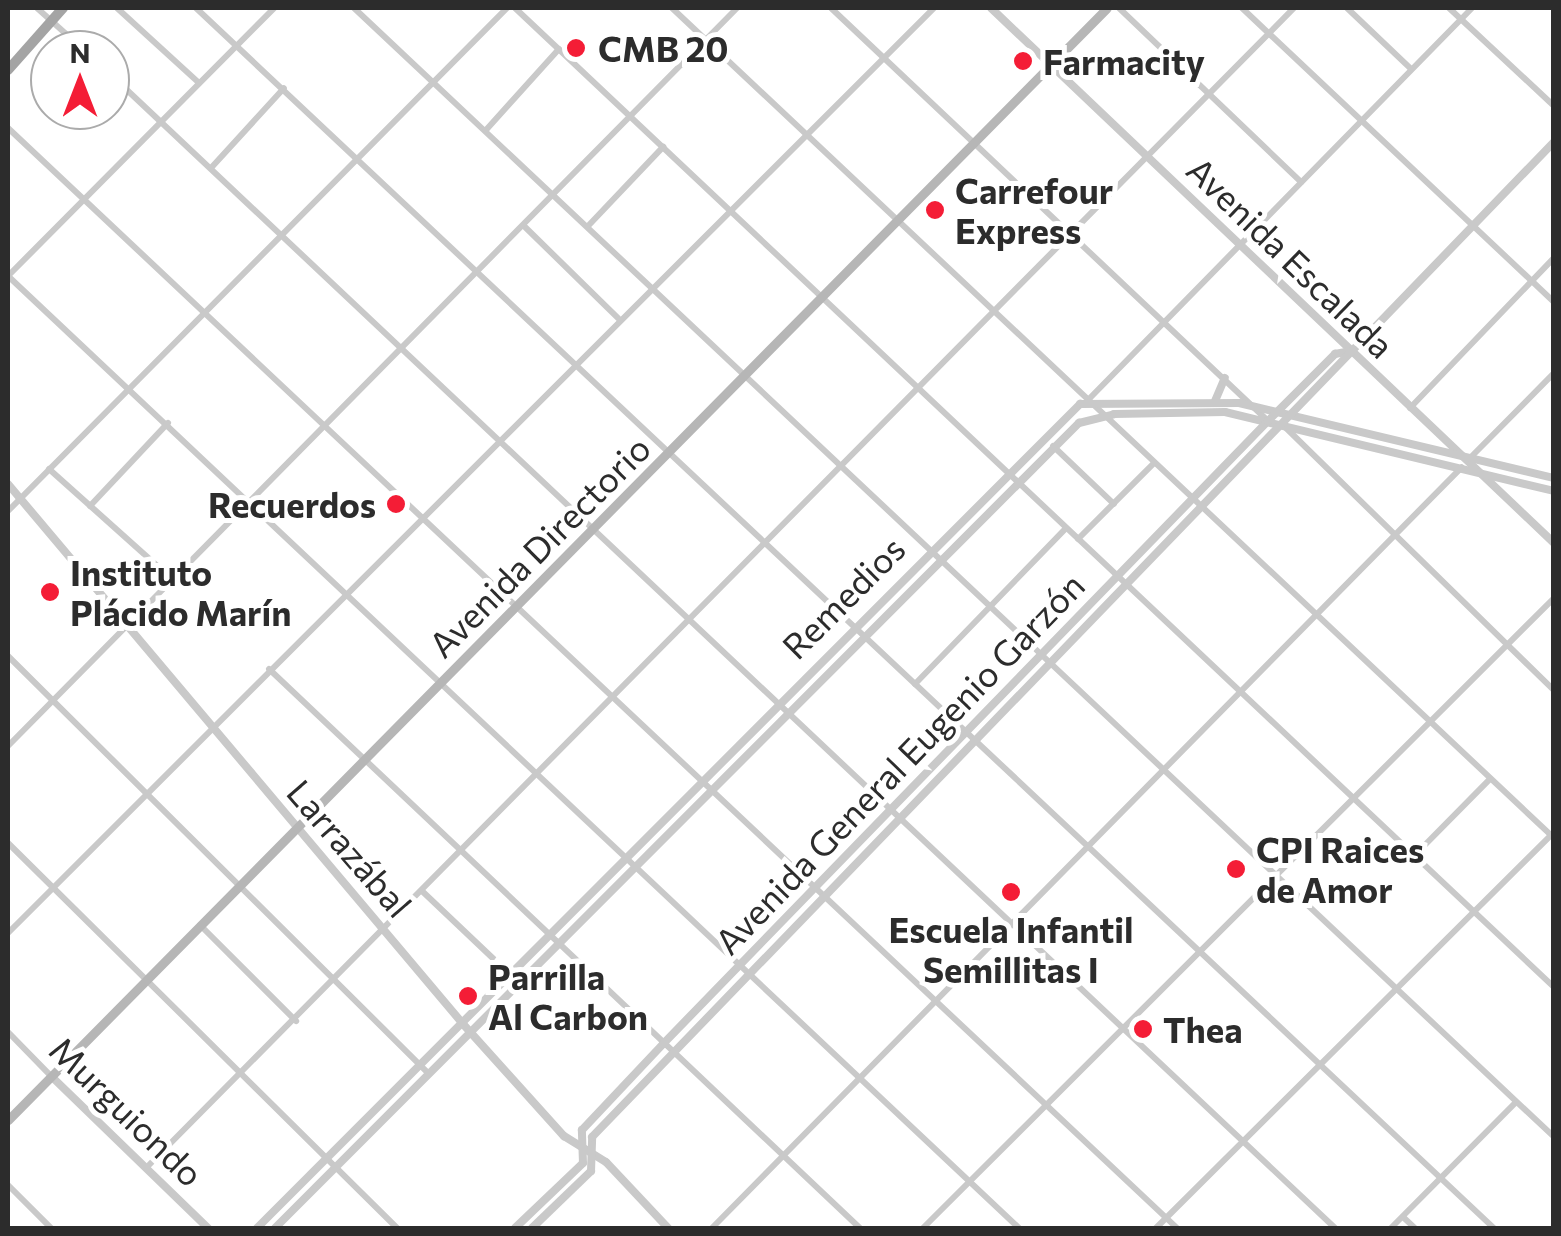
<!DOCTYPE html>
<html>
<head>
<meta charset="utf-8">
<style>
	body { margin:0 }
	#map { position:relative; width:1561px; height:1236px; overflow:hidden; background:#fff; font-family:Commissioner,sans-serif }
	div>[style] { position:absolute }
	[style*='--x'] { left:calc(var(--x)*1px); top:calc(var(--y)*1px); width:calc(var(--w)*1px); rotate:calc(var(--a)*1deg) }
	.minor>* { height:6px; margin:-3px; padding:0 3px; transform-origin:3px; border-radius:3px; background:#c9c9c9 }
	.tertiary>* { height:8px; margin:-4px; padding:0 4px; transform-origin:4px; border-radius:4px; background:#c9c9c9 }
	.secondary>* { height:9px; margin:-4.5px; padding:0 4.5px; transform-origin:4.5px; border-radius:4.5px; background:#b6b6b6 }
	.primary>* { height:10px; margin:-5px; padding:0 5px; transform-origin:5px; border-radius:5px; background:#a4a4a4 }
	.dots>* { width:28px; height:28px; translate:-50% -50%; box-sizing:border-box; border:5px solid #fff; border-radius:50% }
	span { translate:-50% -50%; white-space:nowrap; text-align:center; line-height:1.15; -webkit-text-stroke:10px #fff; paint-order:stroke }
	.poi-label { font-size:35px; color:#2c2c2c; font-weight:700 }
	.left { translate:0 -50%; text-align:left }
	.right { translate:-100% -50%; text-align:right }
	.street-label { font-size:35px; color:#2c2c2c }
	.frame { position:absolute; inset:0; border:10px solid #2c2c2c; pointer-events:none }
	.north { position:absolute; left:30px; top:30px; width:100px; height:100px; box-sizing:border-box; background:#fff; border:2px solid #ababab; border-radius:50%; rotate:0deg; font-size:28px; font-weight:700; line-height:40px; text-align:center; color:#2c2c2c }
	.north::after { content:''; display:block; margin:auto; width:35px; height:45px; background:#f41d36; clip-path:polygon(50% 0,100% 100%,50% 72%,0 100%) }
</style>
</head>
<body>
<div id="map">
	<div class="minor">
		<div style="--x:37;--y:8;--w:63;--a:41.8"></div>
		<div style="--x:117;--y:8;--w:111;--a:42.4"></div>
		<div style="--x:196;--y:8;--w:1781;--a:43.23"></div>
		<div style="--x:354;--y:8;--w:1648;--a:43.25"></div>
		<div style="--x:515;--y:8;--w:1428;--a:43.3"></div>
		<div style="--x:672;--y:8;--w:1211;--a:43.26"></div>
		<div style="--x:831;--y:8;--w:601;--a:43.38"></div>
		<div style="--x:1119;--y:8;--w:252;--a:43.7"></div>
		<div style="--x:1242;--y:8;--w:429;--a:43.3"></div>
		<div style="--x:1347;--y:8;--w:88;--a:43.6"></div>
		<div style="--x:1449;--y:8;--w:144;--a:43"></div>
		<div style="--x:110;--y:74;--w:1683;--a:43.29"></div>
		<div style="--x:8;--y:128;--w:1605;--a:43.26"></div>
		<div style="--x:486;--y:130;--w:109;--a:-48"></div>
		<div style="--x:211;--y:168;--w:108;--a:-47.6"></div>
		<div style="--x:589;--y:225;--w:108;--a:-46.5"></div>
		<div style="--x:524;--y:226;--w:132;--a:44.4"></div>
		<div style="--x:8;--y:276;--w:1389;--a:43.28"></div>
		<div style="--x:8;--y:276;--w:378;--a:-45.2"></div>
		<div style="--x:1089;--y:399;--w:547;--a:-45.59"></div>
		<div style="--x:1410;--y:408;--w:208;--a:-46.2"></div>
		<div style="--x:1284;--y:426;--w:378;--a:44.4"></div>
		<div style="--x:1053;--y:446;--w:84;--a:43.6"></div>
		<div style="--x:1470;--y:458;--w:120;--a:-45.3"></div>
		<div style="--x:49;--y:469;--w:166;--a:41.8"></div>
		<div style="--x:90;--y:506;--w:114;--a:-46.8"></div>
		<div style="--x:8;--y:511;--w:709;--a:-45.23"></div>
		<div style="--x:1078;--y:539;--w:107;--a:-45"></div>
		<div style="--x:8;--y:656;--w:592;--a:44.79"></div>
		<div style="--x:269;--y:669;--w:813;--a:43.41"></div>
		<div style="--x:915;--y:684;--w:217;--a:-45.9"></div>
		<div style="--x:8;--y:746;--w:1037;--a:-45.35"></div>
		<div style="--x:8;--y:843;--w:547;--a:44.7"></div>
		<div style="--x:1414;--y:856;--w:108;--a:-45.4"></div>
		<div style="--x:422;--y:891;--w:132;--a:43.5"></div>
		<div style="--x:200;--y:925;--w:136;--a:45"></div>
		<div style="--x:8;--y:933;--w:1309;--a:-44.97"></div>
		<div style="--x:8;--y:1032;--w:62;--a:45.7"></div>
		<div style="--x:147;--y:1167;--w:1631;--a:-45.3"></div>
		<div style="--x:8;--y:1185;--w:61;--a:45"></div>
		<div style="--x:1403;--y:1217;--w:16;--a:43"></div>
		<div style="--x:712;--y:1228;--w:1068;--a:-45.42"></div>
		<div style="--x:923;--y:1228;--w:892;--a:-44.95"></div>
		<div style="--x:1156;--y:1228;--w:559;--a:-44.85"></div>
		<div style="--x:1391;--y:1228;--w:177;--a:-45.2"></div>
	</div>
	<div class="tertiary">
		<div style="--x:991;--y:8;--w:777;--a:43.54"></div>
		<div style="--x:1215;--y:401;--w:25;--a:-67"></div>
		<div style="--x:8;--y:484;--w:706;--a:49.88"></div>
		<div style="--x:463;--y:1024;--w:151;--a:48"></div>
		<div style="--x:564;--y:1136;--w:49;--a:31.8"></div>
		<div style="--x:606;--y:1162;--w:91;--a:46.8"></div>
		<div style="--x:51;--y:1076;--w:219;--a:44.1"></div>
		<div style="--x:257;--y:1228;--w:1165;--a:-45.03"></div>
		<div style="--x:1080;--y:404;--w:159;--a:-0.4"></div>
		<div style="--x:1239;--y:403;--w:324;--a:13.4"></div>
		<div style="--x:275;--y:1228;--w:1138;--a:-45.04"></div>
		<div style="--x:1079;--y:423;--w:36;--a:-14"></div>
		<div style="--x:1114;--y:414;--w:111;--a:-1"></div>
		<div style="--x:1225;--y:412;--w:338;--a:13.5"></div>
		<div style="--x:515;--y:1228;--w:94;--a:-43.7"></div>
		<div style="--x:583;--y:1163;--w:33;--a:-92"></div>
		<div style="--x:582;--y:1130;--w:118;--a:-46.7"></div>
		<div style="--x:663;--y:1044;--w:868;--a:-45.84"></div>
		<div style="--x:1268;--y:421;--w:95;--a:-45"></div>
		<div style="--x:1335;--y:354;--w:15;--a:-11"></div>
		<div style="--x:532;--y:1228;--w:82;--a:-44"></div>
		<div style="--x:591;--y:1171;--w:34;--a:-88"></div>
		<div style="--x:592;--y:1137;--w:1384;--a:-45.97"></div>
	</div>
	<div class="secondary">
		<div style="--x:8;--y:1120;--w:1563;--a:-45.34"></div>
	</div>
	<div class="primary">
		<div style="--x:8;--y:70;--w:83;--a:-48.4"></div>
	</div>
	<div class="dots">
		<div style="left:576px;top:48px;background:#f41d36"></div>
		<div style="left:1023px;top:61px;background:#f41d36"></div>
		<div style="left:935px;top:210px;background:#f41d36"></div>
		<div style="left:396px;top:504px;background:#f41d36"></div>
		<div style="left:50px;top:592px;background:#f41d36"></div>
		<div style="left:1236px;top:869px;background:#f41d36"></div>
		<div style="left:1011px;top:892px;background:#f41d36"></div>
		<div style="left:468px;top:996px;background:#f41d36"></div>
		<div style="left:1143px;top:1029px;background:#f41d36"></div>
	</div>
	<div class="poi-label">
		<span class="left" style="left:598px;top:48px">CMB 20</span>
		<span class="left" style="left:1043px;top:61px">Farmacity</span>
		<span class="left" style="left:955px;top:210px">Carrefour<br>Express</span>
		<span class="right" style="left:376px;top:504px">Recuerdos</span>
		<span class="left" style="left:70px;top:592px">Instituto<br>Plácido Marín</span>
		<span class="left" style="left:1256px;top:869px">CPI Raices<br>de Amor</span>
		<span style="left:1011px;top:949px">Escuela Infantil<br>Semillitas I</span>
		<span class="left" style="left:488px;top:996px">Parrilla<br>Al Carbon</span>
		<span class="left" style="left:1163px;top:1029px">Thea</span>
	</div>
	<div class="street-label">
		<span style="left:1291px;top:257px;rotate:44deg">Avenida Escalada</span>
		<span style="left:539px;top:546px;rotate:-45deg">Avenida Directorio</span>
		<span style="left:843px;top:597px;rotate:-45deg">Remedios</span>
		<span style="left:899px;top:763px;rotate:-46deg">Avenida General Eugenio Garzón</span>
		<span style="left:350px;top:848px;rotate:49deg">Larrazábal</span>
		<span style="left:127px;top:1111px;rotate:44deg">Murguiondo</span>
	</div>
	<div class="frame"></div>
	<div class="north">N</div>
</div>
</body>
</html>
